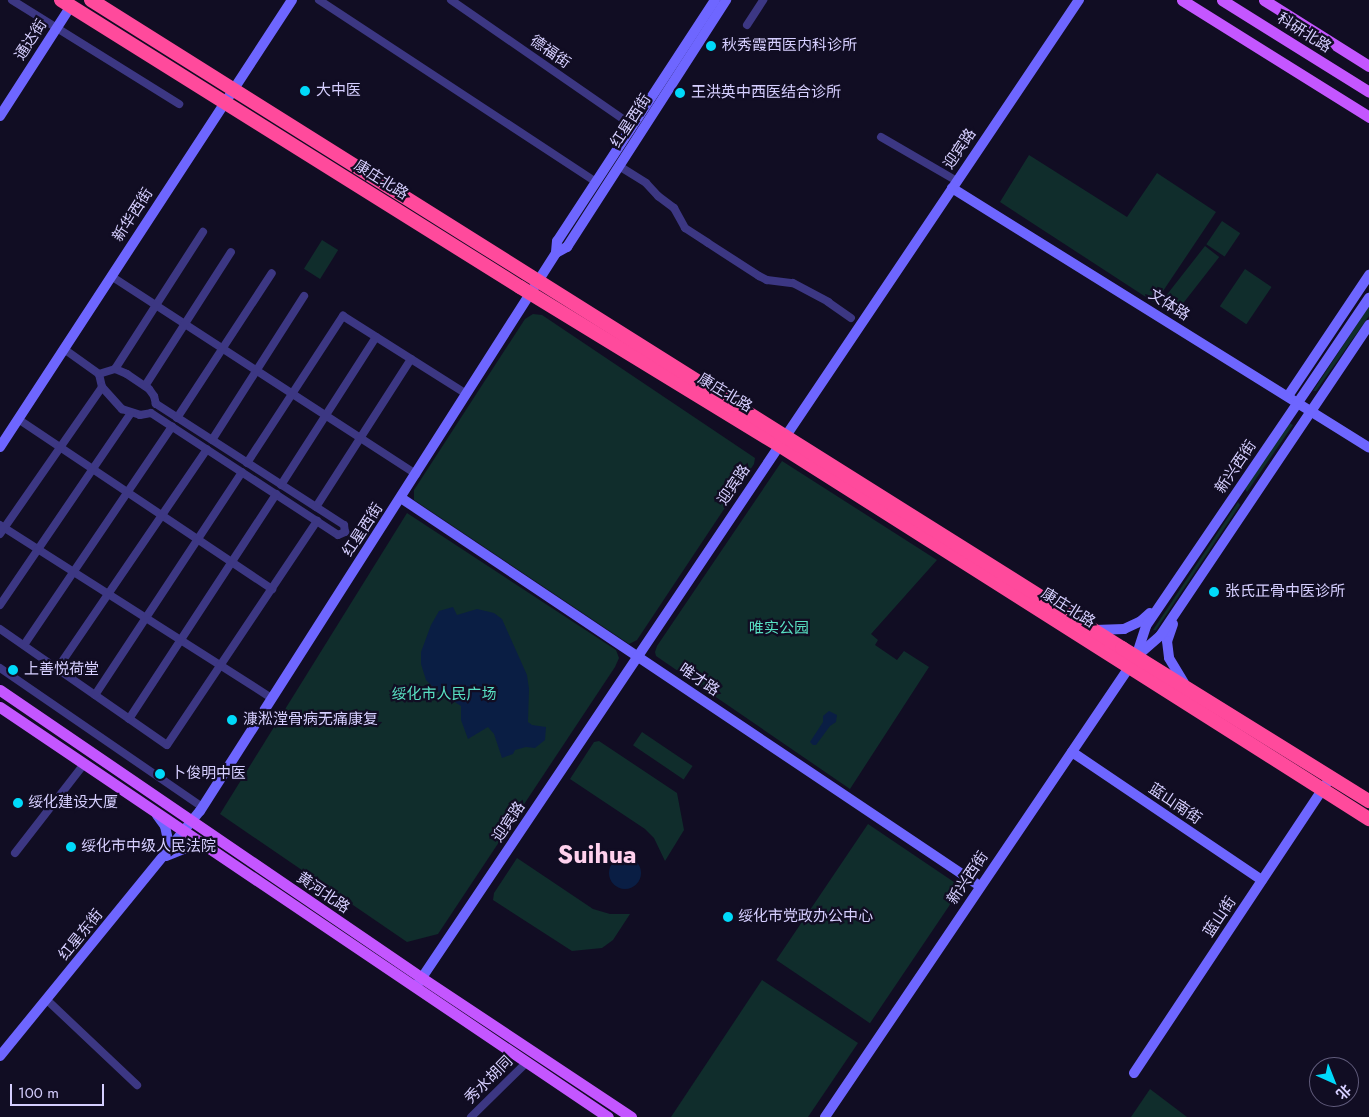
<!DOCTYPE html>
<html>
<head>
<meta charset="utf-8">
<style>
	body { margin:0 }
	#map { position:relative; width:1369px; height:1117px; overflow:hidden; background:#110d23; font-family:Jost,"Noto Sans SC",sans-serif }
	div>[style] { position:absolute }
	[style*='--x'] { left:calc(var(--x)*1px); top:calc(var(--y)*1px); width:calc(var(--w)*1px); rotate:calc(var(--a)*1deg) }
	.green>* { inset:0; background:#102d2c; transform-origin:0 0 }
	.water>* { inset:0; background:#0a1e44 }
	.round { border-radius:50% }
	.street>* { height:8px; margin:-4px; padding:0 4px; transform-origin:4px; border-radius:4px; background:#3c3783 }
	.secondary>* { height:10px; margin:-5px; padding:0 5px; transform-origin:5px; border-radius:5px; background:#6e66ff }
	.primary>* { height:11px; margin:-5.5px; padding:0 5.5px; transform-origin:5.5px; border-radius:5.5px; background:#c456ff }
	.highway>* { height:14px; margin:-7px; padding:0 7px; transform-origin:7px; border-radius:7px; background:#ff4a9c }
	.dots>* { width:14px; height:14px; translate:-50% -50%; box-sizing:border-box; border:2px solid #110d23; border-radius:50% }
	span { translate:-50% -50%; white-space:nowrap; text-align:center; line-height:1.15; -webkit-text-stroke:4.5px #110d23; paint-order:stroke }
	.street-label { font-size:15px; color:#d6cfff }
	.poi-label { font-size:15px; color:#d6cfff }
	.left { translate:0 -50%; text-align:left }
	.park-label { font-size:15px; color:#58e1c3 }
	.town-label { font-size:25px; color:#ffd1ed; font-weight:700 }
	.north { position:absolute; left:1309px; top:1057px; width:50px; height:50px; box-sizing:border-box; background:#110d23; border:1px solid #605b7b; border-radius:50%; rotate:136deg; font-size:14px; font-weight:700; line-height:20px; text-align:center; color:#d6cfff }
	.north::after { content:''; display:block; margin:auto; width:18px; height:22px; background:#00dafa; clip-path:polygon(50% 0,100% 100%,50% 72%,0 100%) }
	.scale { position:absolute; left:10px; top:1084px; width:94px; height:22px; box-sizing:border-box; border:2px solid #d6cfff; border-top:0; padding-left:6px; font-size:15px; line-height:18px; white-space:nowrap; color:#d6cfff; -webkit-text-stroke:4px #110d23; paint-order:stroke }
</style>
</head>
<body>
<div id="map">
	<div class="green">
		<div style="clip-path:polygon(1029px 155px,1127px 217px,1157px 173px,1216px 212px,1155px 303px,1000px 202px)"></div>
		<div style="left:1222px;top:221px;width:22px;height:28px;rotate:34deg"></div>
		<div style="left:322px;top:240px;width:19px;height:34px;rotate:32deg"></div>
		<div style="left:1205px;top:246px;width:18px;height:62px;rotate:38deg"></div>
		<div style="left:1245px;top:269px;width:32px;height:45px;rotate:34deg"></div>
		<div style="clip-path:polygon(1369px 306px,1369px 316px,1316px 391px,1313px 391px)"></div>
		<div style="clip-path:polygon(533px 314px,542px 315px,755px 458px,754px 464px,637px 640px,629px 644px,414px 500px,414px 490px,525px 319px)"></div>
		<div style="clip-path:polygon(1289px 423px,1293px 425px,1247px 492px,1245px 489px)"></div>
		<div style="clip-path:polygon(782px 461px,937px 560px,871px 634px,878px 640px,875px 645px,897px 660px,904px 651px,929px 667px,850px 789px,656px 656px,655px 652px,657px 646px)"></div>
		<div style="clip-path:polygon(1238px 502px,1240px 505px,1156px 630px,1153px 630px)"></div>
		<div style="clip-path:polygon(407px 513px,616px 650px,619px 658px,615px 667px,438px 934px,407px 942px,220px 814px)"></div>
		<div style="left:642px;top:732px;width:61px;height:16px;rotate:34deg"></div>
		<div style="clip-path:polygon(599px 741px,677px 793px,684px 830px,665px 861px,654px 838px,645px 829px,570px 779px,594px 742px)"></div>
		<div style="left:868px;top:824px;width:113px;height:164px;rotate:34deg"></div>
		<div style="clip-path:polygon(517px 858px,593px 909px,610px 914px,630px 914px,613px 940px,602px 948px,572px 951px,493px 900px,494px 893px)"></div>
		<div style="clip-path:polygon(762px 980px,858px 1043px,808px 1117px,671px 1117px)"></div>
		<div style="clip-path:polygon(1150px 1089px,1187px 1117px,1131px 1117px)"></div>
	</div>
	<div class="water">
		<div style="clip-path:polygon(453px 607px,457px 615px,477px 609px,494px 613px,502px 619px,527px 675px,529px 689px,528px 722px,532px 725px,546px 727px,545px 740px,535px 748px,526px 747px,515px 750px,513px 754px,502px 758px,494px 734px,488px 727px,468px 739px,461px 720px,461px 706px,436px 690px,426px 680px,421px 664px,421px 652px,431px 625px,439px 611px)"></div>
		<div style="clip-path:polygon(829px 711px,837px 715px,836px 722px,830px 726px,816px 745px,813px 745px,810px 742px,823px 722px,823px 716px)"></div>
		<div class="round" style="left:609px;top:857px;width:32px;height:32px"></div>
	</div>
	<div class="street">
		<div style="--x:12;--y:0;--w:197;--a:31.9"></div>
		<div style="--x:319;--y:0;--w:331;--a:33.3"></div>
		<div style="--x:451;--y:0;--w:221;--a:34.7"></div>
		<div style="--x:747;--y:25;--w:30;--a:-57"></div>
		<div style="--x:881;--y:137;--w:88;--a:30.1"></div>
		<div style="--x:619;--y:166;--w:32;--a:32"></div>
		<div style="--x:646;--y:183;--w:18;--a:47"></div>
		<div style="--x:658;--y:196;--w:20;--a:37"></div>
		<div style="--x:674;--y:208;--w:23;--a:61"></div>
		<div style="--x:685;--y:228;--w:27;--a:33"></div>
		<div style="--x:708;--y:243;--w:61;--a:32.9"></div>
		<div style="--x:759;--y:276;--w:9;--a:27"></div>
		<div style="--x:767;--y:280;--w:26;--a:7"></div>
		<div style="--x:793;--y:283;--w:40;--a:28"></div>
		<div style="--x:828;--y:302;--w:28;--a:35"></div>
		<div style="--x:111;--y:276;--w:364;--a:33"></div>
		<div style="--x:64;--y:349;--w:43;--a:35.5"></div>
		<div style="--x:99;--y:374;--w:13;--a:77"></div>
		<div style="--x:102;--y:387;--w:30;--a:48"></div>
		<div style="--x:122;--y:409;--w:19;--a:18"></div>
		<div style="--x:140;--y:415;--w:11;--a:-10"></div>
		<div style="--x:151;--y:413;--w:223;--a:33.1"></div>
		<div style="--x:338;--y:535;--w:8;--a:-23"></div>
		<div style="--x:345;--y:532;--w:7;--a:-98"></div>
		<div style="--x:344;--y:525;--w:224;--a:-147.2"></div>
		<div style="--x:156;--y:404;--w:8;--a:-104"></div>
		<div style="--x:154;--y:396;--w:9;--a:-126"></div>
		<div style="--x:149;--y:389;--w:27;--a:-146"></div>
		<div style="--x:127;--y:374;--w:13;--a:-157"></div>
		<div style="--x:115;--y:369;--w:17;--a:163"></div>
		<div style="--x:115;--y:369;--w:163;--a:-57.3"></div>
		<div style="--x:145;--y:386;--w:159;--a:-57.3"></div>
		<div style="--x:177;--y:418;--w:173;--a:-56.8"></div>
		<div style="--x:18;--y:419;--w:306;--a:33.8"></div>
		<div style="--x:212;--y:440;--w:171;--a:-57.4"></div>
		<div style="--x:247;--y:463;--w:176;--a:-56.9"></div>
		<div style="--x:343;--y:316;--w:144;--a:32.3"></div>
		<div style="--x:281;--y:485;--w:176;--a:-57.3"></div>
		<div style="--x:316;--y:507;--w:176;--a:-57.3"></div>
		<div style="--x:0;--y:525;--w:322;--a:32.5"></div>
		<div style="--x:0;--y:534;--w:179;--a:-55.2"></div>
		<div style="--x:0;--y:605;--w:232;--a:-55.7"></div>
		<div style="--x:0;--y:629;--w:203;--a:34.8"></div>
		<div style="--x:167;--y:745;--w:270;--a:-56.2"></div>
		<div style="--x:24;--y:645;--w:264;--a:-55.9"></div>
		<div style="--x:0;--y:668;--w:245;--a:34.5"></div>
		<div style="--x:57;--y:669;--w:266;--a:-55.7"></div>
		<div style="--x:95;--y:695;--w:267;--a:-56.6"></div>
		<div style="--x:129;--y:719;--w:269;--a:-56.8"></div>
		<div style="--x:15;--y:853;--w:113;--a:-52.2"></div>
		<div style="--x:47;--y:1000;--w:124;--a:43.4"></div>
		<div style="--x:471;--y:1117;--w:77;--a:-44.5"></div>
	</div>
	<div class="secondary">
		<div style="--x:715;--y:0;--w:288;--a:123.2"></div>
		<div style="--x:557;--y:241;--w:12;--a:95"></div>
		<div style="--x:556;--y:253;--w:13;--a:-29"></div>
		<div style="--x:567;--y:247;--w:294;--a:-57.2"></div>
		<div style="--x:0;--y:116;--w:131;--a:-57.2"></div>
		<div style="--x:952;--y:188;--w:491;--a:31.9"></div>
		<div style="--x:1288;--y:396;--w:146;--a:-56.2"></div>
		<div style="--x:0;--y:447;--w:534;--a:-56.85"></div>
		<div style="--x:401;--y:498;--w:697;--a:33.83"></div>
		<div style="--x:1173;--y:624;--w:18;--a:109"></div>
		<div style="--x:1167;--y:641;--w:17;--a:83"></div>
		<div style="--x:1169;--y:658;--w:29;--a:59"></div>
		<div style="--x:1095;--y:630;--w:29;--a:-2"></div>
		<div style="--x:1124;--y:629;--w:19;--a:-25"></div>
		<div style="--x:1141;--y:621;--w:12;--a:-42"></div>
		<div style="--x:1137;--y:656;--w:30;--a:-41"></div>
		<div style="--x:1160;--y:636;--w:375;--a:-56.1"></div>
		<div style="--x:1072;--y:752;--w:229;--a:34"></div>
		<div style="--x:157;--y:815;--w:14;--a:54"></div>
		<div style="--x:165;--y:826;--w:14;--a:78"></div>
		<div style="--x:168;--y:840;--w:13;--a:108"></div>
		<div style="--x:166;--y:856;--w:24;--a:-22"></div>
		<div style="--x:188;--y:847;--w:19;--a:3"></div>
		<div style="--x:417;--y:985;--w:1187;--a:-56.1"></div>
		<div style="--x:0;--y:1056;--w:316;--a:-50.8"></div>
		<div style="--x:200;--y:811;--w:662;--a:-57.46"></div>
		<div style="--x:1134;--y:1073;--w:356;--a:-56.4"></div>
		<div style="--x:825;--y:1117;--w:544;--a:-55.93"></div>
		<div style="--x:1130;--y:666;--w:11;--a:-56"></div>
		<div style="--x:1136;--y:657;--w:33;--a:-72"></div>
		<div style="--x:1146;--y:626;--w:397;--a:-55.8"></div>
	</div>
	<div class="primary">
		<div style="--x:1182;--y:0;--w:221;--a:32"></div>
		<div style="--x:1222;--y:0;--w:173;--a:32"></div>
		<div style="--x:1264;--y:0;--w:124;--a:32.2"></div>
		<div style="--x:0;--y:690;--w:511;--a:34.31"></div>
		<div style="--x:422;--y:978;--w:251;--a:33.6"></div>
		<div style="--x:0;--y:707;--w:733;--a:33.99"></div>
	</div>
	<div class="highway">
		<div style="--x:61;--y:0;--w:541;--a:32.02"></div>
		<div style="--x:520;--y:287;--w:303;--a:31.4"></div>
		<div style="--x:779;--y:445;--w:699;--a:32.37"></div>
		<div style="--x:91;--y:0;--w:1218;--a:32.15"></div>
		<div style="--x:1122;--y:648;--w:291;--a:31.8"></div>
	</div>
	<div class="dots">
		<div style="left:711px;top:46px;background:#00dafa"></div>
		<div style="left:305px;top:91px;background:#00dafa"></div>
		<div style="left:680px;top:93px;background:#00dafa"></div>
		<div style="left:1214px;top:592px;background:#00dafa"></div>
		<div style="left:13px;top:670px;background:#00dafa"></div>
		<div style="left:232px;top:720px;background:#00dafa"></div>
		<div style="left:160px;top:774px;background:#00dafa"></div>
		<div style="left:18px;top:803px;background:#00dafa"></div>
		<div style="left:71px;top:847px;background:#00dafa"></div>
		<div style="left:728px;top:917px;background:#00dafa"></div>
	</div>
	<div class="street-label">
		<span style="left:1304px;top:33px;rotate:32deg">科研北路</span>
		<span style="left:31px;top:40px;rotate:-57deg">通达街</span>
		<span style="left:550px;top:52px;rotate:35deg">德福街</span>
		<span style="left:631px;top:121px;rotate:-57deg">红星西街</span>
		<span style="left:960px;top:149px;rotate:-56deg">迎宾路</span>
		<span style="left:381px;top:180px;rotate:32deg">康庄北路</span>
		<span style="left:133px;top:215px;rotate:-57deg">新华西街</span>
		<span style="left:1169px;top:305px;rotate:32deg">文体路</span>
		<span style="left:725px;top:393px;rotate:31deg">康庄北路</span>
		<span style="left:1236px;top:467px;rotate:-56deg">新兴西街</span>
		<span style="left:734px;top:485px;rotate:-56deg">迎宾路</span>
		<span style="left:363px;top:530px;rotate:-57deg">红星西街</span>
		<span style="left:1068px;top:608px;rotate:32deg">康庄北路</span>
		<span style="left:699px;top:680px;rotate:34deg">唯才路</span>
		<span style="left:1175px;top:804px;rotate:34deg">蓝山南街</span>
		<span style="left:509px;top:822px;rotate:-56deg">迎宾路</span>
		<span style="left:968px;top:878px;rotate:-56deg">新兴西街</span>
		<span style="left:323px;top:893px;rotate:34deg">黄河北路</span>
		<span style="left:1220px;top:917px;rotate:-56deg">蓝山街</span>
		<span style="left:81px;top:935px;rotate:-51deg">红星东街</span>
		<span style="left:489px;top:1080px;rotate:-45deg">秀水胡同</span>
	</div>
	<div class="poi-label">
		<span class="left" style="left:722px;top:46px">秋秀霞西医内科诊所</span>
		<span class="left" style="left:316px;top:91px">大中医</span>
		<span class="left" style="left:691px;top:93px">王洪英中西医结合诊所</span>
		<span class="left" style="left:1225px;top:592px">张氏正骨中医诊所</span>
		<span class="left" style="left:24px;top:670px">上善悦荷堂</span>
		<span class="left" style="left:243px;top:720px">漮淞漟骨病无痛康复</span>
		<span class="left" style="left:171px;top:774px">卜俊明中医</span>
		<span class="left" style="left:28px;top:803px">绥化建设大厦</span>
		<span class="left" style="left:81px;top:847px">绥化市中级人民法院</span>
		<span class="left" style="left:738px;top:917px">绥化市党政办公中心</span>
	</div>
	<div class="park-label">
		<span style="left:779px;top:629px">唯实公园</span>
		<span style="left:444px;top:695px">绥化市人民广场</span>
	</div>
	<div class="town-label">
		<span style="left:597px;top:854px">Suihua</span>
	</div>
	<div class="north">北</div>
	<div class="scale">100 m</div>
</div>
</body>
</html>
